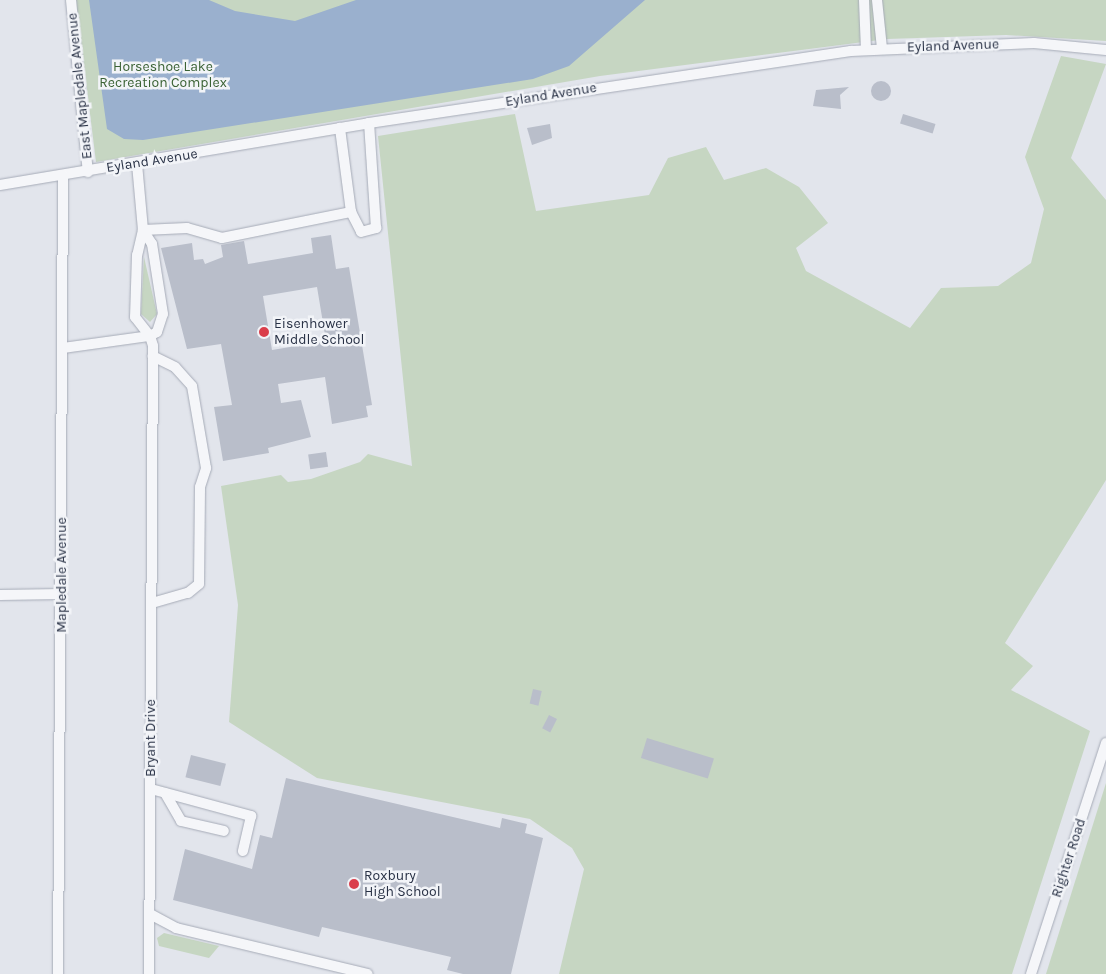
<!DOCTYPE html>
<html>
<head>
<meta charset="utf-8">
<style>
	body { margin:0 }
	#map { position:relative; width:1106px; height:974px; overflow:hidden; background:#e2e5ec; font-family:Karla,sans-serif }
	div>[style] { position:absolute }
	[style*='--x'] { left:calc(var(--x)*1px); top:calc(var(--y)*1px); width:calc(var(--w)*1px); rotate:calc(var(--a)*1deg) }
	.green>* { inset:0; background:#c6d6c2 }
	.water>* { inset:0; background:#9ab0ce }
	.building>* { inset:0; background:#b9beca; transform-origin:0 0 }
	.round { border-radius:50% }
	.roads { filter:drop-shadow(0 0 1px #a6abb7) drop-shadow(0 0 1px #a6abb7) }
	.minor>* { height:10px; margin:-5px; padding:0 5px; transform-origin:5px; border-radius:5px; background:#f5f6f9 }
	.dots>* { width:14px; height:14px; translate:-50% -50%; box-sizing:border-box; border:2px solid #f2f4f8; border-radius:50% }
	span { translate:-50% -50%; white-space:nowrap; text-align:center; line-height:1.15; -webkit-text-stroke:5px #f2f4f8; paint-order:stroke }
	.street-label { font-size:14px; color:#283145 }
	.park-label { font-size:14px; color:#3a6234 }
	.poi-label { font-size:14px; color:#283145 }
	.left { translate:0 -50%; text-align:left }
</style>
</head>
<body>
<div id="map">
	<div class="green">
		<div style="clip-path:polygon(76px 0,1106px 0,1106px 41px,1006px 35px,887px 39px,600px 76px,96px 162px)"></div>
		<div style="clip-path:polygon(1061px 56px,1106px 64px,1071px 158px,1106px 200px,1106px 480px,1005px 643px,1033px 666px,1011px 690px,1090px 731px,1012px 974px,559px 974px,584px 869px,572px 848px,530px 819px,317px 778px,229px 722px,238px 605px,221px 486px,281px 475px,288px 482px,311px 479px,360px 462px,368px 454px,412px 466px,378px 136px,515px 114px,536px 211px,649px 195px,668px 158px,706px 147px,724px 180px,766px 168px,799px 187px,828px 223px,796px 248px,806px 271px,910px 328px,941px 288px,998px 286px,1031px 263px,1044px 209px,1025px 157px)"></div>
		<div style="clip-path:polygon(144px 257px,157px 314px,150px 322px,141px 314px)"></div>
		<div style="clip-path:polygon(1106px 783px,1106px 974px,1046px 974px)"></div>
		<div style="clip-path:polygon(164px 933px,219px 946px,209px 958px,159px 946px,157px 938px)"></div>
	</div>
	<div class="water">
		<div style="clip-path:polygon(89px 0,209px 0,235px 11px,295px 21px,356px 0,645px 0,569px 66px,533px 79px,143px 140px,124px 139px,107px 129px)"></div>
	</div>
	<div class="building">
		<div class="round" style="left:871px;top:81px;width:20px;height:20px"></div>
		<div style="clip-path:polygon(849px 87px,840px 95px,841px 109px,813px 106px,816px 90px)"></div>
		<div style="left:903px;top:114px;width:34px;height:10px;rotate:17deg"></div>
		<div style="clip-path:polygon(550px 124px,552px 138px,532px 145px,527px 128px)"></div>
		<div style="clip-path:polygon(evenodd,331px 235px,336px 269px,349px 267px,372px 405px,366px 406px,368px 417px,332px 424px,325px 377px,278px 384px,281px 403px,301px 400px,311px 437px,268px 448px,269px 453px,223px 461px,214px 407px,232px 405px,221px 344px,187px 349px,161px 248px,192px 243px,194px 260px,203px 259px,205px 264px,223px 257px,221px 245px,244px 241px,248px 264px,313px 253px,311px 238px,331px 235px,317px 287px,326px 341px,272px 350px,263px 296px,317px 287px)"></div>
		<div style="left:326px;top:452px;width:15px;height:18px;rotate:82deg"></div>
		<div style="left:533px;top:689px;width:9px;height:15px;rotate:13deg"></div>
		<div style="left:549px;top:715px;width:9px;height:15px;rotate:27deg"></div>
		<div style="left:647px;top:738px;width:70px;height:21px;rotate:17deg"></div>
		<div style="left:191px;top:755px;width:36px;height:23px;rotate:14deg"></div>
		<div style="clip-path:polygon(286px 778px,500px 828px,502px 818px,527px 824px,525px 833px,543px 838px,511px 974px,463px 974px,447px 970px,451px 957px,322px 927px,319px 937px,173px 900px,185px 849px,252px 869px,260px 835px,272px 838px)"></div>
	</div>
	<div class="roads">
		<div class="minor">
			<div style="--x:71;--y:0;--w:173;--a:84.4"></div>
			<div style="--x:864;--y:0;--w:49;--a:87.7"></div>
			<div style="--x:877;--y:0;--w:48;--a:84.1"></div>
			<div style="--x:137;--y:164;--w:66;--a:84.8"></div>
			<div style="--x:143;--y:230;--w:44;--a:-2.6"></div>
			<div style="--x:187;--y:228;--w:36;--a:16"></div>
			<div style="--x:222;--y:238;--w:132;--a:-11.4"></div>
			<div style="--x:351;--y:212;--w:85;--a:-97.5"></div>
			<div style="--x:0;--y:185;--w:374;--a:-9.5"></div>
			<div style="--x:369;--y:123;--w:487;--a:-8.5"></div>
			<div style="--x:851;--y:51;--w:183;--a:-2.5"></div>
			<div style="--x:1034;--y:43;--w:72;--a:5.6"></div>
			<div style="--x:351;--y:212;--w:22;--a:63"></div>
			<div style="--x:361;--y:232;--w:16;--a:-15"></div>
			<div style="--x:376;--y:228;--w:105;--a:-93.8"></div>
			<div style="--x:63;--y:348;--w:88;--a:-7.9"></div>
			<div style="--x:150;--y:336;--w:8;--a:-30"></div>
			<div style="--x:157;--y:332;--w:19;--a:-72"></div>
			<div style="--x:163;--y:314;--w:71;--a:-98.9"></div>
			<div style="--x:152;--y:244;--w:17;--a:-123"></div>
			<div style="--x:143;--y:230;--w:26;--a:103"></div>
			<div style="--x:137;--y:255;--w:62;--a:91.8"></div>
			<div style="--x:135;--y:317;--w:24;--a:52"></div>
			<div style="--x:150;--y:336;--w:10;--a:73"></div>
			<div style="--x:153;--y:346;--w:628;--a:90.36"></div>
			<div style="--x:0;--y:595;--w:61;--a:-0.9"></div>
			<div style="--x:152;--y:603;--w:37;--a:-16"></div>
			<div style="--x:188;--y:593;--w:14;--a:-39"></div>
			<div style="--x:199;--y:584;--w:97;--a:-89.4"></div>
			<div style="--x:200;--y:487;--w:20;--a:-72"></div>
			<div style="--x:206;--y:468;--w:83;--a:-99.7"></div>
			<div style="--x:192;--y:386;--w:25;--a:-132"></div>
			<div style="--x:175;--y:367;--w:25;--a:-154"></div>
			<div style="--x:151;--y:789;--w:104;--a:15.1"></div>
			<div style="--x:251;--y:816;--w:36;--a:103"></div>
			<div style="--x:165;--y:793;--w:32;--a:60"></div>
			<div style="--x:181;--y:821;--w:44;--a:13.1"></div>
			<div style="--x:150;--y:914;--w:30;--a:28"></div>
			<div style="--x:176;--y:928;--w:197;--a:13.5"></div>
			<div style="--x:58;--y:974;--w:799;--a:-89.64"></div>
			<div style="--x:1031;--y:974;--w:243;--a:-72"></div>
		</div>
	</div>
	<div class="dots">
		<div style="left:264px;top:332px;background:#da3e4b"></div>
		<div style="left:354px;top:884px;background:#da3e4b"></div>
	</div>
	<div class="street-label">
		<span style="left:953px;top:46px;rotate:-2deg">Eyland Avenue</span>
		<span style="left:80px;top:86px;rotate:-96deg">East Mapledale Avenue</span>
		<span style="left:551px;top:95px;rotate:-9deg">Eyland Avenue</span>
		<span style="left:152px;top:161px;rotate:-9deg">Eyland Avenue</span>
		<span style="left:62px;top:575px;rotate:-90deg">Mapledale Avenue</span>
		<span style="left:151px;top:738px;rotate:-90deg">Bryant Drive</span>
		<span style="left:1069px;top:858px;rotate:-72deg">Righter Road</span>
	</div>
	<div class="park-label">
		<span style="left:163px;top:75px">Horseshoe Lake<br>Recreation Complex</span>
	</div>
	<div class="poi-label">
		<span class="left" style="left:274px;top:332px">Eisenhower<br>Middle School</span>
		<span class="left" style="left:364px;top:884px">Roxbury<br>High School</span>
	</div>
</div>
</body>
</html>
